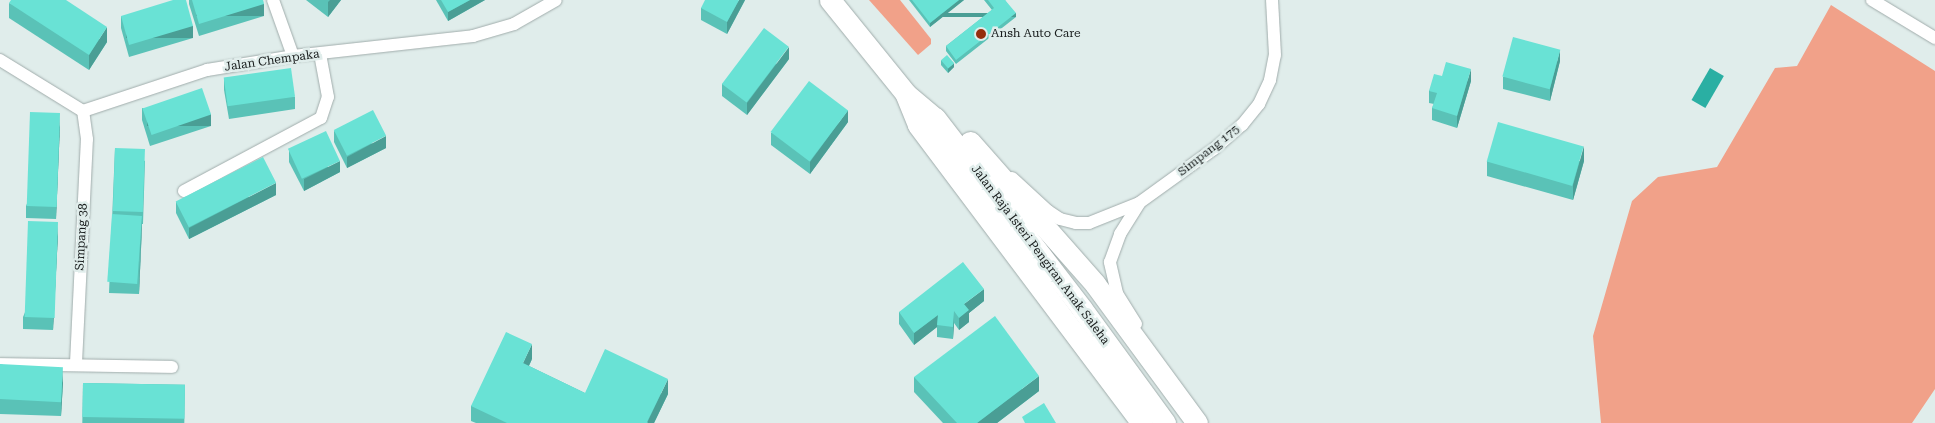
<!DOCTYPE html>
<html>
<head>
<meta charset="utf-8">
<style>
	body { margin:0 }
	#map { position:relative; width:1935px; height:423px; overflow:hidden; background:#e0edeb; font-family:"Roboto Serif",serif }
	div>[style] { position:absolute }
	[style*='--x'] { left:calc(var(--x)*1px); top:calc(var(--y)*1px); width:calc(var(--w)*1px); rotate:calc(var(--a)*1deg) }
	.green>* { inset:0; background:#f1a189 }
	.water>* { inset:0; background:#2aafa3; transform-origin:0 0 }
	.roads { filter:drop-shadow(0 0 1px #a0acab) drop-shadow(0 0 1px #a0acab) }
	.street>* { height:12px; margin:-6px; padding:0 6px; transform-origin:6px; border-radius:6px; background:#fff }
	.primary>* { height:21px; margin:-10.5px; padding:0 10.5px; transform-origin:10.5px; border-radius:10.5px; background:#fff }
	.wall>* { inset:0; background:#5ac2b7; transform-origin:0 0 }
	.shaded-wall>* { inset:0; background:#4a9e95; transform-origin:0 0 }
	.building>* { inset:0; background:#69e2d5; transform-origin:0 0 }
	.dots>* { width:14px; height:14px; translate:-50% -50%; box-sizing:border-box; border:2px solid #e0edeb; border-radius:50% }
	span { translate:-50% -50%; white-space:nowrap; text-align:center; line-height:1.15; -webkit-text-stroke:5px #e0edeb; paint-order:stroke }
	.poi-label { font-size:12px; color:#171b1b }
	.left { translate:0 -50%; text-align:left }
	.street-label { font-size:12px; color:#171b1b }
</style>
</head>
<body>
<div id="map">
	<div class="green">
		<div style="clip-path:polygon(869px 0,900px 0,931px 39px,931px 44px,918px 55px)"></div>
		<div style="clip-path:polygon(1831px 5px,1935px 71px,1935px 389px,1912px 423px,1601px 423px,1593px 336px,1632px 201px,1658px 177px,1717px 167px,1775px 68px,1797px 66px)"></div>
	</div>
	<div class="water">
		<div style="left:1710px;top:68px;width:16px;height:37px;rotate:30deg"></div>
	</div>
	<div class="roads">
		<div class="street">
			<div style="--x:273;--y:0;--w:59;--a:70.3"></div>
			<div style="--x:1872;--y:0;--w:74;--a:31.1"></div>
			<div style="--x:0;--y:60;--w:97;--a:31.6"></div>
			<div style="--x:83;--y:111;--w:131;--a:-18.3"></div>
			<div style="--x:207;--y:70;--w:87;--a:-9.2"></div>
			<div style="--x:293;--y:56;--w:181;--a:-6.3"></div>
			<div style="--x:473;--y:36;--w:43;--a:-16.3"></div>
			<div style="--x:514;--y:24;--w:48;--a:-29.7"></div>
			<div style="--x:1012;--y:178;--w:49;--a:42.5"></div>
			<div style="--x:1048;--y:211;--w:14;--a:34"></div>
			<div style="--x:1060;--y:219;--w:16;--a:14"></div>
			<div style="--x:1076;--y:223;--w:13;--a:0"></div>
			<div style="--x:1089;--y:223;--w:54;--a:-21.8"></div>
			<div style="--x:1139;--y:203;--w:92;--a:-35.8"></div>
			<div style="--x:1214;--y:149;--w:37;--a:-41"></div>
			<div style="--x:1242;--y:125;--w:27;--a:-51"></div>
			<div style="--x:1259;--y:104;--w:26;--a:-65"></div>
			<div style="--x:1270;--y:80;--w:25;--a:-79"></div>
			<div style="--x:1275;--y:55;--w:55;--a:-93.1"></div>
			<div style="--x:184;--y:191;--w:155;--a:-28.1"></div>
			<div style="--x:321;--y:118;--w:22;--a:-72"></div>
			<div style="--x:328;--y:97;--w:44;--a:-100.5"></div>
			<div style="--x:1136;--y:324;--w:36;--a:-122"></div>
			<div style="--x:1117;--y:293;--w:32;--a:-103"></div>
			<div style="--x:1110;--y:262;--w:30;--a:-70"></div>
			<div style="--x:1120;--y:234;--w:36;--a:-58"></div>
			<div style="--x:76;--y:363;--w:224;--a:-87.2"></div>
			<div style="--x:87;--y:139;--w:28;--a:-98"></div>
			<div style="--x:0;--y:364;--w:172;--a:1"></div>
		</div>
		<div class="primary">
			<div style="--x:830;--y:0;--w:121;--a:51"></div>
			<div style="--x:906;--y:94;--w:38;--a:40"></div>
			<div style="--x:935;--y:118;--w:241;--a:52.4"></div>
			<div style="--x:1082;--y:309;--w:141;--a:53.9"></div>
			<div style="--x:906;--y:95;--w:32;--a:68"></div>
			<div style="--x:918;--y:125;--w:373;--a:53.1"></div>
			<div style="--x:970;--y:142;--w:189;--a:48.6"></div>
			<div style="--x:1095;--y:284;--w:172;--a:53.7"></div>
		</div>
	</div>
	<div class="wall">
		<div style="clip-path:polygon(189px 0,263px 0,264px 16px,199px 36px,189px 4px)"></div>
		<div style="clip-path:polygon(306px 0,341px 0,328px 17px)"></div>
		<div style="clip-path:polygon(436px 0,485px 0,448px 21px)"></div>
		<div style="clip-path:polygon(745px 0,727px 34px,701px 20px,701px 8px)"></div>
		<div style="clip-path:polygon(909px 0,964px 0,930px 27px)"></div>
		<div style="clip-path:polygon(984px 0,1005px 0,1016px 17px,956px 64px,946px 51px,946px 46px,992px 10px)"></div>
		<div style="clip-path:polygon(9px 3px,107px 42px,89px 70px,9px 18px)"></div>
		<div style="clip-path:polygon(121px 16px,193px 38px,129px 57px,121px 28px)"></div>
		<div style="clip-path:polygon(789px 59px,747px 115px,722px 96px,722px 84px)"></div>
		<div style="clip-path:polygon(941px 60px,954px 67px,948px 73px,941px 65px)"></div>
		<div style="clip-path:polygon(1560px 61px,1550px 101px,1503px 89px,1503px 77px)"></div>
		<div style="clip-path:polygon(1442px 76px,1471px 81px,1457px 128px,1432px 120px,1432px 108px,1434px 104px,1429px 103px,1429px 91px)"></div>
		<div style="clip-path:polygon(224px 78px,295px 97px,295px 109px,229px 119px,224px 90px)"></div>
		<div style="clip-path:polygon(142px 108px,211px 126px,150px 146px,142px 120px)"></div>
		<div style="clip-path:polygon(848px 122px,810px 174px,771px 145px,771px 133px)"></div>
		<div style="clip-path:polygon(60px 125px,56px 219px,26px 218px,26px 206px)"></div>
		<div style="clip-path:polygon(334px 131px,386px 148px,347px 168px,334px 142px)"></div>
		<div style="clip-path:polygon(115px 148px,145px 161px,143px 224px,142px 224px,139px 294px,109px 293px)"></div>
		<div style="clip-path:polygon(289px 150px,340px 172px,304px 191px,289px 162px)"></div>
		<div style="clip-path:polygon(1487px 161px,1584px 161px,1573px 200px,1487px 176px)"></div>
		<div style="clip-path:polygon(276px 195px,189px 239px,176px 213px,176px 202px)"></div>
		<div style="clip-path:polygon(58px 234px,53px 330px,23px 329px,23px 317px)"></div>
		<div style="clip-path:polygon(984px 301px,969px 313px,969px 322px,959px 330px,954px 323px,953px 339px,937px 337px,937px 327px,914px 345px,899px 324px,899px 312px)"></div>
		<div style="clip-path:polygon(532px 359px,529px 366px,585px 393px,668px 394px,654px 423px,476px 423px,471px 421px,471px 406px)"></div>
		<div style="clip-path:polygon(0 364px,63px 382px,61px 416px,0 414px)"></div>
		<div style="clip-path:polygon(914px 377px,1039px 391px,997px 423px,943px 423px,914px 392px)"></div>
		<div style="left:83px;top:383px;width:102px;height:40px;rotate:1deg"></div>
	</div>
	<div class="shaded-wall">
		<div style="clip-path:polygon(330px 0,341px 0,328px 17px,328px 2px)"></div>
		<div style="clip-path:polygon(470px 0,485px 0,448px 21px,448px 12px)"></div>
		<div style="clip-path:polygon(739px 0,745px 0,727px 34px,727px 22px)"></div>
		<div style="clip-path:polygon(959px 0,964px 0,930px 27px,930px 23px)"></div>
		<div style="left:264px;top:4px;width:12px;height:68px;rotate:90deg"></div>
		<div style="left:1016px;top:13px;width:4px;height:76px;rotate:90deg"></div>
		<div style="left:193px;top:26px;width:12px;height:67px;rotate:90deg"></div>
		<div style="clip-path:polygon(107px 27px,107px 42px,89px 70px,89px 55px)"></div>
		<div style="clip-path:polygon(789px 47px,789px 59px,747px 115px,747px 103px)"></div>
		<div style="clip-path:polygon(1560px 50px,1560px 61px,1550px 101px,1550px 89px)"></div>
		<div style="clip-path:polygon(954px 63px,954px 67px,948px 73px,948px 68px)"></div>
		<div style="clip-path:polygon(1471px 69px,1471px 81px,1457px 128px,1457px 116px)"></div>
		<div style="clip-path:polygon(848px 110px,848px 122px,810px 174px,810px 162px)"></div>
		<div style="clip-path:polygon(60px 113px,60px 125px,56px 219px,56px 207px)"></div>
		<div style="left:211px;top:114px;width:12px;height:64px;rotate:90deg"></div>
		<div style="clip-path:polygon(386px 136px,386px 148px,347px 168px,347px 157px)"></div>
		<div style="clip-path:polygon(1584px 146px,1584px 161px,1573px 200px,1573px 185px)"></div>
		<div style="clip-path:polygon(340px 161px,340px 172px,304px 191px,304px 179px)"></div>
		<div style="clip-path:polygon(276px 183px,276px 195px,189px 239px,189px 228px)"></div>
		<div style="clip-path:polygon(142px 216px,142px 227px,139px 294px,139px 283px)"></div>
		<div style="clip-path:polygon(58px 222px,58px 234px,53px 330px,53px 318px)"></div>
		<div style="clip-path:polygon(984px 289px,984px 301px,969px 313px,969px 322px,959px 330px,959px 318px,964px 304px)"></div>
		<div style="clip-path:polygon(954px 311px,954px 323px,953px 339px,953px 327px)"></div>
		<div style="clip-path:polygon(938px 315px,937px 327px,914px 345px,914px 333px)"></div>
		<div style="clip-path:polygon(532px 344px,532px 359px,523px 378px,523px 363px)"></div>
		<div style="clip-path:polygon(63px 367px,63px 382px,61px 416px,61px 402px)"></div>
		<div style="clip-path:polygon(1039px 376px,1039px 391px,997px 423px,977px 423px)"></div>
		<div style="clip-path:polygon(668px 379px,668px 394px,654px 423px,647px 423px)"></div>
	</div>
	<div class="building">
		<div style="clip-path:polygon(11px 0,66px 0,107px 27px,89px 55px,9px 3px)"></div>
		<div style="clip-path:polygon(173px 0,186px 0,193px 26px,129px 45px,121px 16px)"></div>
		<div style="clip-path:polygon(192px 0,263px 0,264px 4px,199px 24px)"></div>
		<div style="clip-path:polygon(441px 0,470px 0,448px 12px)"></div>
		<div style="clip-path:polygon(705px 0,739px 0,727px 22px,701px 8px)"></div>
		<div style="clip-path:polygon(912px 0,959px 0,930px 23px)"></div>
		<div style="clip-path:polygon(988px 0,1005px 0,1016px 13px,956px 60px,946px 46px,994px 8px)"></div>
		<div style="left:764px;top:28px;width:31px;height:70px;rotate:37deg"></div>
		<div style="left:1513px;top:37px;width:49px;height:41px;rotate:15deg"></div>
		<div style="left:947px;top:55px;width:11px;height:8px;rotate:49deg"></div>
		<div style="clip-path:polygon(1446px 62px,1471px 69px,1457px 116px,1432px 108px,1437px 93px,1429px 91px,1434px 74px,1442px 76px)"></div>
		<div style="left:291px;top:68px;width:29px;height:68px;rotate:82deg"></div>
		<div style="left:809px;top:81px;width:49px;height:64px;rotate:37deg"></div>
		<div style="left:202px;top:88px;width:28px;height:63px;rotate:71deg"></div>
		<div style="left:373px;top:110px;width:29px;height:44px;rotate:63deg"></div>
		<div style="left:30px;top:112px;width:30px;height:94px;rotate:2deg"></div>
		<div style="left:1498px;top:122px;width:89px;height:41px;rotate:16deg"></div>
		<div style="left:326px;top:131px;width:33px;height:42px;rotate:65deg"></div>
		<div style="left:115px;top:148px;width:30px;height:63px;rotate:2deg"></div>
		<div style="left:263px;top:157px;width:29px;height:98px;rotate:63deg"></div>
		<div style="left:112px;top:214px;width:30px;height:68px;rotate:4deg"></div>
		<div style="left:28px;top:221px;width:30px;height:96px;rotate:2deg"></div>
		<div style="clip-path:polygon(963px 262px,984px 289px,964px 304px,969px 310px,959px 318px,954px 311px,953px 327px,937px 325px,938px 315px,914px 333px,899px 312px)"></div>
		<div style="clip-path:polygon(995px 316px,1039px 376px,977px 423px,957px 423px,914px 377px)"></div>
		<div style="clip-path:polygon(506px 332px,532px 344px,523px 363px,585px 393px,605px 349px,668px 379px,647px 422px,648px 423px,507px 423px,471px 406px)"></div>
		<div style="left:0;top:364px;width:63px;height:35px;rotate:3deg"></div>
		<div style="left:83px;top:383px;width:102px;height:34px;rotate:1deg"></div>
		<div style="clip-path:polygon(1044px 403px,1056px 423px,1025px 423px,1022px 417px)"></div>
	</div>
	<div class="dots">
		<div style="left:981px;top:34px;background:#952e0d"></div>
	</div>
	<div class="poi-label">
		<span class="left" style="left:991px;top:34px">Ansh Auto Care</span>
	</div>
	<div class="street-label">
		<span style="left:272px;top:61px;rotate:-8deg">Jalan Chempaka</span>
		<span style="left:1209px;top:151px;rotate:-38deg">Simpang 175</span>
		<span style="left:82px;top:237px;rotate:-87deg">Simpang 38</span>
		<span style="left:1040px;top:255px;rotate:53deg">Jalan Raja Isteri Pengiran Anak Saleha</span>
	</div>
</div>
</body>
</html>
